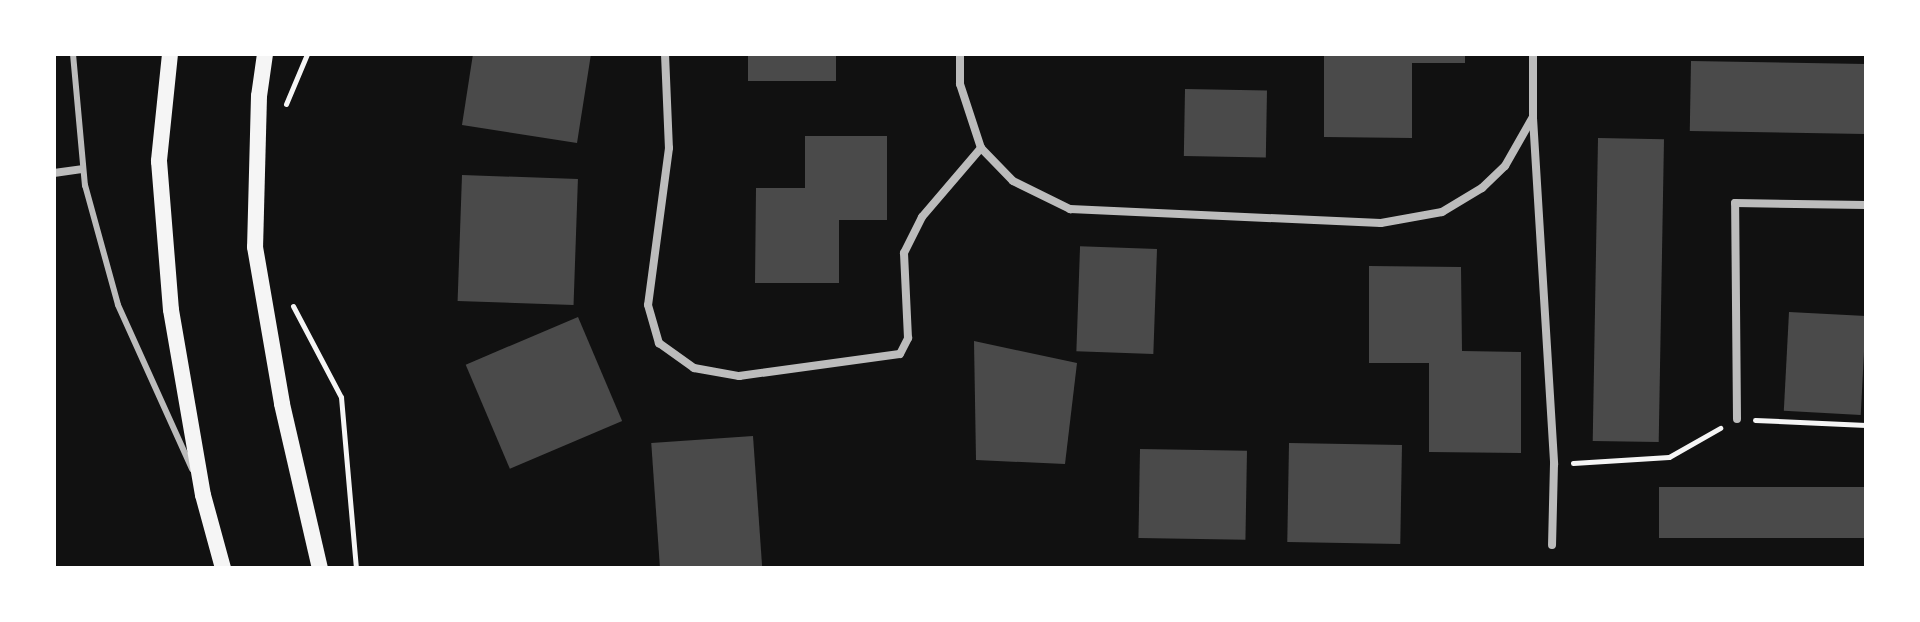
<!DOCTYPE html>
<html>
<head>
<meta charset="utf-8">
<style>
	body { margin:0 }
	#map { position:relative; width:1920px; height:622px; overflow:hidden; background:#111; font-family:"DM Sans",sans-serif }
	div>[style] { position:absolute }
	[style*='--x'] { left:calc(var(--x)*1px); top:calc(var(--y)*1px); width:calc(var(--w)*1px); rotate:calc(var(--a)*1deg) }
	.building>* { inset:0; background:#4a4a4a; transform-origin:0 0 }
	.path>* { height:5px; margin:-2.5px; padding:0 2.5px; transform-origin:2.5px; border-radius:2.5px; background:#f5f5f5 }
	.service>* { height:6px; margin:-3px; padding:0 3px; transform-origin:3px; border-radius:3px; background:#bcbcbc }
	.minor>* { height:8px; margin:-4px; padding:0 4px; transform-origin:4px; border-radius:4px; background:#bcbcbc }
	.secondary>* { height:16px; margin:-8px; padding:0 8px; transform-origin:8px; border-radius:8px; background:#f5f5f5 }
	span { translate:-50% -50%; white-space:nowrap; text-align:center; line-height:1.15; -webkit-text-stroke:8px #fff; paint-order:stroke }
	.frame { position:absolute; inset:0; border:56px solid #fff; pointer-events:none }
</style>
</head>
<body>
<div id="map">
	<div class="building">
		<div style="clip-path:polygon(473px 54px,591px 54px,577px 143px,462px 125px)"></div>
		<div style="left:748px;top:54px;width:88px;height:27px"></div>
		<div style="clip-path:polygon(1324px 54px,1465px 54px,1465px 63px,1412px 63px,1412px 138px,1324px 137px)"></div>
		<div style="left:1691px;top:61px;width:175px;height:70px;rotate:1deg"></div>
		<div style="left:1185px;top:89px;width:82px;height:67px;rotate:1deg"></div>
		<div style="clip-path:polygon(805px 136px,887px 136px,887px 220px,839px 220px,839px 283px,755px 283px,756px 188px,805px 188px)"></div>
		<div style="left:1598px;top:138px;width:66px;height:303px;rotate:1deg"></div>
		<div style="left:462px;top:175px;width:116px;height:126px;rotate:2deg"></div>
		<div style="left:1157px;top:249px;width:105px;height:77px;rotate:92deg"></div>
		<div style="clip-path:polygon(1369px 266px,1461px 267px,1462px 351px,1521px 352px,1521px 453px,1429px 452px,1429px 363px,1369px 363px)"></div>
		<div style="left:1789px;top:312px;width:77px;height:99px;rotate:3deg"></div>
		<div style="left:578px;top:317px;width:113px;height:122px;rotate:67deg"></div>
		<div style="clip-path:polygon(974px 341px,1077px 363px,1065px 464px,976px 460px)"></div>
		<div style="left:753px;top:436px;width:132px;height:102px;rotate:86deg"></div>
		<div style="left:1289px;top:443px;width:113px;height:99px;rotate:1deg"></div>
		<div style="left:1140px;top:449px;width:107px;height:89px;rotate:1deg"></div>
		<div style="left:1659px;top:487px;width:207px;height:51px"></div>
	</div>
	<div class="path">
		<div style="--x:286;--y:104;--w:54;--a:-67.2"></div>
		<div style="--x:293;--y:306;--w:103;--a:62.2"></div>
		<div style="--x:341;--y:397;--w:172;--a:85"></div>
		<div style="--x:1755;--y:420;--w:111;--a:2.6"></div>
		<div style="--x:1573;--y:463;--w:96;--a:-3.6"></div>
		<div style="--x:1669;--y:457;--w:59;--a:-29.6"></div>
	</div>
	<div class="service">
		<div style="--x:73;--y:54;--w:132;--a:84.8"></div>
		<div style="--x:85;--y:185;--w:124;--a:74.6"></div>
		<div style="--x:118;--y:305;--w:180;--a:65.7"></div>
	</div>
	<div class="minor">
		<div style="--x:665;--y:54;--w:94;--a:87.6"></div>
		<div style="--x:669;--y:148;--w:158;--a:97.6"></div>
		<div style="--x:648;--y:305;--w:40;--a:74"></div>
		<div style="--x:659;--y:343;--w:43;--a:35.5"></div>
		<div style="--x:694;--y:368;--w:46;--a:10.1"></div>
		<div style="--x:739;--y:376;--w:162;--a:-7.8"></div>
		<div style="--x:900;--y:354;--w:18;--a:-63"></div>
		<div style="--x:908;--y:338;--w:85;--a:-92.7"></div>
		<div style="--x:904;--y:253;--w:40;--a:-63.4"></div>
		<div style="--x:922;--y:217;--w:91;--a:-49.5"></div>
		<div style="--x:960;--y:54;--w:30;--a:90"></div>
		<div style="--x:960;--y:84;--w:67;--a:71.8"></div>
		<div style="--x:981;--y:148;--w:46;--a:45.9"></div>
		<div style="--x:1013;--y:181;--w:64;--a:26.2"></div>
		<div style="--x:1070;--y:209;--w:311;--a:2.6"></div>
		<div style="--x:1381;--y:223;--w:62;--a:-10.2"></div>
		<div style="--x:1442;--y:212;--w:47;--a:-31"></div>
		<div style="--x:1482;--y:188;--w:32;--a:-44"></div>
		<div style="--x:1505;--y:166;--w:56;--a:-60.3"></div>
		<div style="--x:1533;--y:117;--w:63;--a:-90"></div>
		<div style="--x:1533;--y:118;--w:347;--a:86.5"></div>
		<div style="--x:1554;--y:464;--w:81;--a:91.4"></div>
		<div style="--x:54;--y:173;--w:28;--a:-8"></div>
		<div style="--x:1737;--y:419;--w:216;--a:-90.5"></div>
		<div style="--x:1735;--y:203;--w:131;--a:0.9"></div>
	</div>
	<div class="secondary">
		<div style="--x:170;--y:54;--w:108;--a:95.9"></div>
		<div style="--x:159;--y:161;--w:149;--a:85.4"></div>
		<div style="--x:171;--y:310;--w:188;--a:80.2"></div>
		<div style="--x:203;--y:495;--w:76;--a:74.7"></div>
		<div style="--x:265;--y:54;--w:42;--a:98.1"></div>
		<div style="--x:259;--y:96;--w:151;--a:91.5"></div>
		<div style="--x:255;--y:247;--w:159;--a:80.2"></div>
		<div style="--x:282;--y:404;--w:168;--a:77"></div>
	</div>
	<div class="frame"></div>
</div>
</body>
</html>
